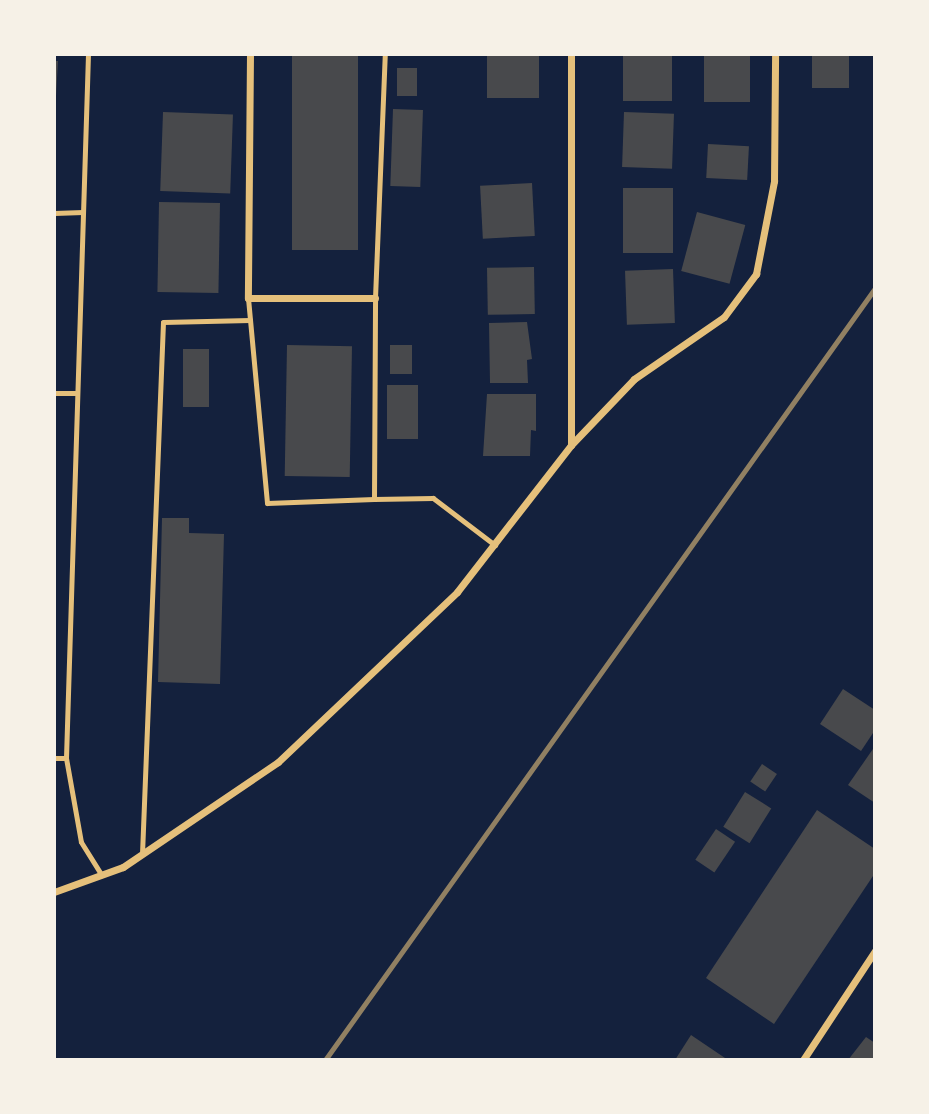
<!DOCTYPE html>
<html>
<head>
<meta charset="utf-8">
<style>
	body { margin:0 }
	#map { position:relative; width:929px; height:1114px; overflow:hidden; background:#14213d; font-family:Figtree,sans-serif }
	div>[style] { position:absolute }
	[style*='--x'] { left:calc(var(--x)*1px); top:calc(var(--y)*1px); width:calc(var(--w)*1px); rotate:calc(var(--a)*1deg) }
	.building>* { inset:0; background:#48494c; transform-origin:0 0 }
	.service>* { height:5px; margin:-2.5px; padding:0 2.5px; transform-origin:2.5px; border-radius:2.5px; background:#e5c07b }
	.minor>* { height:7px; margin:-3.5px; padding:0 3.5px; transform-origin:3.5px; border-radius:3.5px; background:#e5c07b }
	.rail>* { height:5px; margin:-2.5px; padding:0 2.5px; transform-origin:2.5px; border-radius:2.5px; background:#918062 }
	span { translate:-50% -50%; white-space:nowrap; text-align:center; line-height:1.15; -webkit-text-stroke:6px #f6f1e7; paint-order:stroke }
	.frame { position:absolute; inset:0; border:56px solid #f6f1e7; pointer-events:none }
</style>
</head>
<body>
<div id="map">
	<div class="building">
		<div style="left:292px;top:54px;width:66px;height:196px"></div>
		<div style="left:487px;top:54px;width:52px;height:44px"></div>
		<div style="left:623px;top:54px;width:49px;height:47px"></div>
		<div style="left:704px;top:54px;width:46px;height:48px"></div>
		<div style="left:812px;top:54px;width:37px;height:34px"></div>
		<div style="clip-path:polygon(54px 61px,58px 61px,56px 96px,54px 96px)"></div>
		<div style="left:397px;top:68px;width:20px;height:28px"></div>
		<div style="left:393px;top:109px;width:30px;height:77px;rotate:2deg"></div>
		<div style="left:163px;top:112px;width:70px;height:79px;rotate:2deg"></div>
		<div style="left:624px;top:112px;width:50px;height:55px;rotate:2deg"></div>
		<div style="left:708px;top:144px;width:41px;height:34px;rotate:3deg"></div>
		<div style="left:532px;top:183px;width:53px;height:52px;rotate:87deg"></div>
		<div style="left:673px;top:188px;width:65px;height:50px;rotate:90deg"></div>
		<div style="left:159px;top:202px;width:61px;height:90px;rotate:1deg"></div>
		<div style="left:697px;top:212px;width:50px;height:61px;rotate:15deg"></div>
		<div style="left:534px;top:267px;width:47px;height:47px;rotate:89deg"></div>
		<div style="left:673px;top:269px;width:54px;height:48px;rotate:88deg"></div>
		<div style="clip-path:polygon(527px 322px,532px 359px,527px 360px,528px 383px,490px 383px,489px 323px)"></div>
		<div style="left:287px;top:345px;width:65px;height:131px;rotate:1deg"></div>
		<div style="left:390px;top:345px;width:22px;height:29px"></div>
		<div style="left:183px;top:349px;width:26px;height:58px"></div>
		<div style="left:387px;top:385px;width:31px;height:54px"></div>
		<div style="clip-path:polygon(487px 394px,536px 394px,536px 431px,531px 430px,530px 456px,483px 456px)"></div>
		<div style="clip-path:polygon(162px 518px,189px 518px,189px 533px,224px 534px,220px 684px,158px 682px)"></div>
		<div style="clip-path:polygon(843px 689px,875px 710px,875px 730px,861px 751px,820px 724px)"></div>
		<div style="clip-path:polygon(875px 746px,875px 803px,848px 785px)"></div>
		<div style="left:762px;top:764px;width:18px;height:21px;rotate:34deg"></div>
		<div style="left:745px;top:792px;width:31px;height:41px;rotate:32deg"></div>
		<div style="clip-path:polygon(817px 810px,875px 849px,875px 873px,774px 1024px,706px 978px)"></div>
		<div style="left:716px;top:829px;width:23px;height:37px;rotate:34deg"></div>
		<div style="clip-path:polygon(691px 1035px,728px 1060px,675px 1060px)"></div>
		<div style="clip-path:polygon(866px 1037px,875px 1043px,875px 1060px,848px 1060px)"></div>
	</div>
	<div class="service">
		<div style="--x:88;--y:54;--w:704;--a:91.79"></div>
		<div style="--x:66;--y:758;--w:85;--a:79.9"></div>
		<div style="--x:81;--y:842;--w:39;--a:58"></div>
		<div style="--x:54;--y:213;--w:29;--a:-2"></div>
		<div style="--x:248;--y:298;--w:206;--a:84.7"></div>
		<div style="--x:267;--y:503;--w:107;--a:-2.1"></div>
		<div style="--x:374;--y:499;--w:201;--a:-89.7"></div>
		<div style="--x:375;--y:298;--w:244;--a:-87.7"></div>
		<div style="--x:54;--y:393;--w:23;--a:0"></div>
		<div style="--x:374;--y:499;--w:59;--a:-1"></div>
		<div style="--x:433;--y:498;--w:78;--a:37.2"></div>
		<div style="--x:54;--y:758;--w:12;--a:0"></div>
		<div style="--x:142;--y:854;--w:532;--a:-87.74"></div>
		<div style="--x:163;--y:322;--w:87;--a:-1.3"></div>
	</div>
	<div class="minor">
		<div style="--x:250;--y:54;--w:244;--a:90.5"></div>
		<div style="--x:248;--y:298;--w:127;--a:0"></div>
		<div style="--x:571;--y:54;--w:391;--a:90"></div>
		<div style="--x:54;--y:892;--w:73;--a:-19.9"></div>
		<div style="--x:123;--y:867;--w:187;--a:-34.1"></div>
		<div style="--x:278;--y:762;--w:247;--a:-43.5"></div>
		<div style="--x:457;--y:592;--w:186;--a:-52.2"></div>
		<div style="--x:571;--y:445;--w:91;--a:-46.3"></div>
		<div style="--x:634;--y:379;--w:109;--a:-34.6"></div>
		<div style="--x:724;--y:317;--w:54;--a:-53.3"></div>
		<div style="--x:756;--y:274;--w:95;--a:-79"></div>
		<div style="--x:774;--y:181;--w:127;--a:-89.5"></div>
		<div style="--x:803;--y:1060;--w:131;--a:-56.6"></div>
	</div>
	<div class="rail">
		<div style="--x:325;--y:1060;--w:948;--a:-54.53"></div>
	</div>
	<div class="frame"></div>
</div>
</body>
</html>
